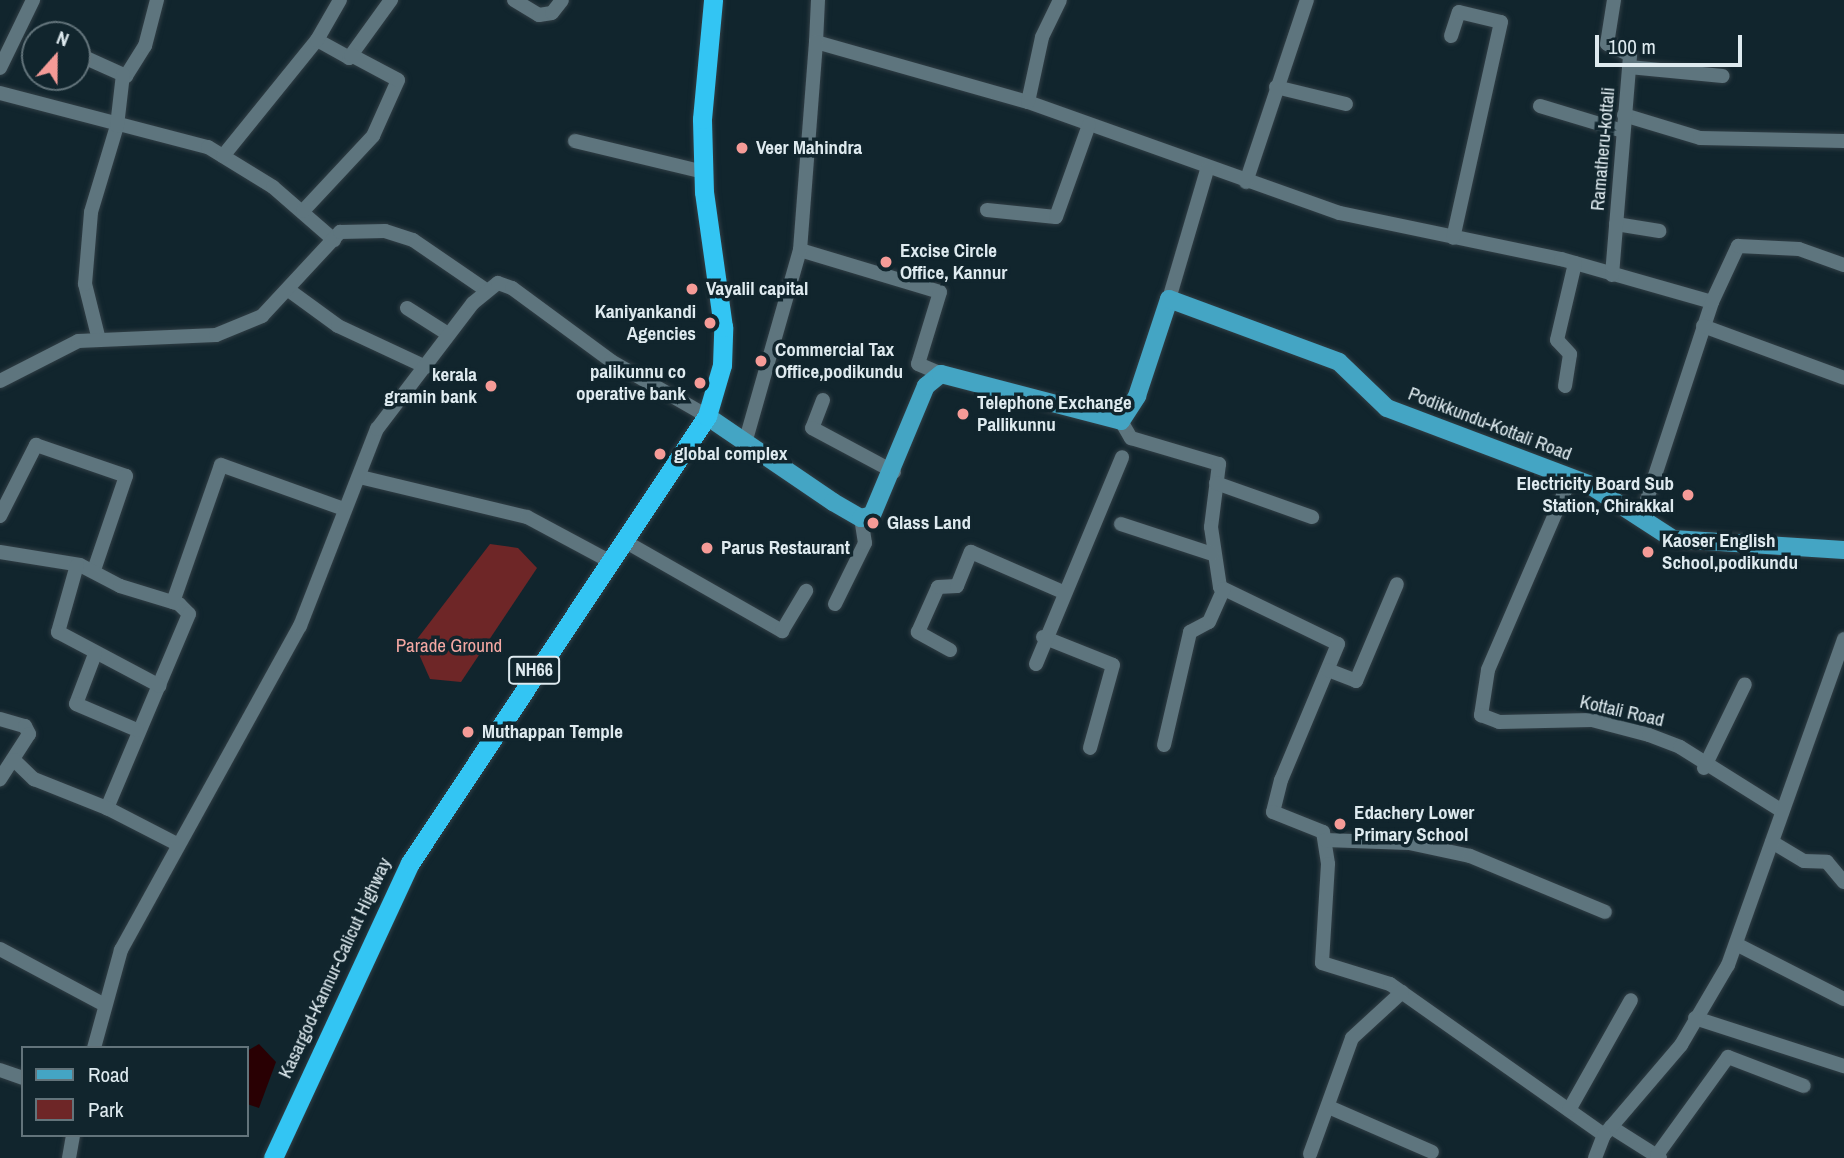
<!DOCTYPE html>
<html>
<head>
<meta charset="utf-8">
<style>
	body { margin:0 }
	#map { position:relative; width:1844px; height:1158px; overflow:hidden; background:#11252d; font-family:"Archivo Narrow",sans-serif }
	div>[style] { position:absolute }
	[style*='--x'] { left:calc(var(--x)*1px); top:calc(var(--y)*1px); width:calc(var(--w)*1px); rotate:calc(var(--a)*1deg) }
	.green>* { inset:0; background:#6e2627 }
	.water>* { inset:0; background:#290003 }
	.roads { filter:drop-shadow(0 0 2px #313e45) drop-shadow(0 0 2px #313e45) }
	.minor>* { height:14px; margin:-7px; padding:0 7px; transform-origin:7px; border-radius:7px; background:#5e757e }
	.major>* { height:18px; margin:-9px; padding:0 9px; transform-origin:9px; border-radius:9px; background:#44a5c4 }
	.highway>* { height:19px; margin:-9.5px; padding:0 9.5px; transform-origin:9.5px; border-radius:9.5px; background:#33c5f3 }
	.dots>* { width:19px; height:19px; translate:-50% -50%; box-sizing:border-box; border:4px solid #11252d; border-radius:50% }
	span { translate:-50% -50%; white-space:nowrap; text-align:center; line-height:1.15; -webkit-text-stroke:7px #11252d; paint-order:stroke }
	.shield-label span { padding:2px 5px; background:#11252d; border:2px solid; border-radius:5px; -webkit-text-stroke-width:0 }
	.shield-label { font-size:18px; color:#deeaef; font-weight:700 }
	.poi-label { font-size:19px; color:#deeaef; font-weight:700 }
	.left { translate:0 -50%; text-align:left }
	.right { translate:-100% -50%; text-align:right }
	.street-label { font-size:19px; color:#deeaef }
	.park-label { font-size:19px; color:#f4a8a3 }
	.legend { position:absolute; left:21px; top:1046px; width:228px; height:91px; box-sizing:border-box; background:#11252d; border:2px solid #63747b; margin:0; padding:9px 12px; list-style:none; font-size:21px; color:#deeaef }
	.legend li { display:flex; align-items:center; gap:14px; height:35px }
	.legend b { width:35px; border:2px solid #63747b }
	.north { position:absolute; left:21px; top:21px; width:70px; height:70px; box-sizing:border-box; background:#11252d; border:2px solid #63747b; border-radius:50%; rotate:21deg; font-size:19px; font-weight:700; line-height:28px; text-align:center; color:#deeaef }
	.north::after { content:''; display:block; margin:auto; width:24px; height:32px; background:#f59b97; clip-path:polygon(50% 0,100% 100%,50% 72%,0 100%) }
	.scale { position:absolute; left:1595px; top:35px; width:147px; height:32px; box-sizing:border-box; border:4px solid #deeaef; border-top:0; padding-left:9px; font-size:21px; line-height:24px; white-space:nowrap; color:#deeaef; -webkit-text-stroke:5px #11252d; paint-order:stroke }
</style>
</head>
<body>
<div id="map">
	<div class="green">
		<div style="clip-path:polygon(490px 544px,518px 548px,537px 568px,461px 682px,430px 679px,414px 643px)"></div>
	</div>
	<div class="water">
		<div style="clip-path:polygon(259px 1044px,276px 1062px,259px 1108px,247px 1104px,247px 1051px)"></div>
	</div>
	<div class="roads">
		<div class="minor">
			<div style="--x:514;--y:0;--w:29;--a:31"></div>
			<div style="--x:539;--y:15;--w:13;--a:-9"></div>
			<div style="--x:552;--y:13;--w:16;--a:-52"></div>
			<div style="--x:818;--y:0;--w:42;--a:92.7"></div>
			<div style="--x:816;--y:42;--w:220;--a:15.8"></div>
			<div style="--x:1028;--y:102;--w:331;--a:19.6"></div>
			<div style="--x:1340;--y:213;--w:226;--a:11.8"></div>
			<div style="--x:1561;--y:259;--w:157;--a:15.9"></div>
			<div style="--x:1712;--y:302;--w:227;--a:108.2"></div>
			<div style="--x:1451;--y:36;--w:25;--a:-72"></div>
			<div style="--x:1459;--y:12;--w:43;--a:13.4"></div>
			<div style="--x:1501;--y:22;--w:221;--a:102.5"></div>
			<div style="--x:317;--y:40;--w:37;--a:29"></div>
			<div style="--x:349;--y:58;--w:72;--a:-54.1"></div>
			<div style="--x:77;--y:54;--w:54;--a:24.2"></div>
			<div style="--x:126;--y:76;--w:36;--a:-58"></div>
			<div style="--x:145;--y:46;--w:48;--a:-75.4"></div>
			<div style="--x:1629;--y:67;--w:94;--a:5.5"></div>
			<div style="--x:0;--y:68;--w:76;--a:-64.1"></div>
			<div style="--x:1276;--y:87;--w:72;--a:13.7"></div>
			<div style="--x:0;--y:93;--w:215;--a:14.6"></div>
			<div style="--x:208;--y:147;--w:76;--a:31.6"></div>
			<div style="--x:273;--y:187;--w:81;--a:41"></div>
			<div style="--x:1028;--y:102;--w:66;--a:-77.8"></div>
			<div style="--x:1042;--y:37;--w:41;--a:-64.1"></div>
			<div style="--x:1540;--y:106;--w:87;--a:16.8"></div>
			<div style="--x:1624;--y:115;--w:79;--a:16.8"></div>
			<div style="--x:1700;--y:138;--w:144;--a:1.2"></div>
			<div style="--x:575;--y:141;--w:133;--a:13.5"></div>
			<div style="--x:223;--y:156;--w:149;--a:-51"></div>
			<div style="--x:317;--y:40;--w:46;--a:-60.1"></div>
			<div style="--x:1246;--y:182;--w:192;--a:-71.5"></div>
			<div style="--x:987;--y:210;--w:69;--a:5.8"></div>
			<div style="--x:1056;--y:217;--w:98;--a:-70.3"></div>
			<div style="--x:303;--y:211;--w:103;--a:-47"></div>
			<div style="--x:373;--y:136;--w:61;--a:-65.9"></div>
			<div style="--x:398;--y:80;--w:53;--a:-152"></div>
			<div style="--x:1616;--y:224;--w:44;--a:9.2"></div>
			<div style="--x:800;--y:250;--w:146;--a:16.7"></div>
			<div style="--x:940;--y:292;--w:75;--a:107"></div>
			<div style="--x:918;--y:364;--w:25;--a:23"></div>
			<div style="--x:1612;--y:275;--w:221;--a:-85.3"></div>
			<div style="--x:1630;--y:55;--w:25;--a:-154"></div>
			<div style="--x:1607;--y:44;--w:45;--a:-81"></div>
			<div style="--x:290;--y:291;--w:59;--a:36.1"></div>
			<div style="--x:338;--y:326;--w:97;--a:25"></div>
			<div style="--x:1169;--y:299;--w:134;--a:-73.6"></div>
			<div style="--x:1712;--y:302;--w:62;--a:-65.1"></div>
			<div style="--x:1738;--y:246;--w:61;--a:2.8"></div>
			<div style="--x:1799;--y:249;--w:48;--a:19.6"></div>
			<div style="--x:407;--y:308;--w:49;--a:32.4"></div>
			<div style="--x:1703;--y:326;--w:150;--a:20.2"></div>
			<div style="--x:99;--y:340;--w:58;--a:-104"></div>
			<div style="--x:85;--y:284;--w:72;--a:-85.2"></div>
			<div style="--x:91;--y:212;--w:90;--a:-73.2"></div>
			<div style="--x:117;--y:126;--w:52;--a:-83.4"></div>
			<div style="--x:0;--y:381;--w:88;--a:-27.1"></div>
			<div style="--x:78;--y:341;--w:138;--a:-2.5"></div>
			<div style="--x:216;--y:335;--w:50;--a:-22.4"></div>
			<div style="--x:262;--y:316;--w:115;--a:-47.1"></div>
			<div style="--x:340;--y:232;--w:45;--a:-1.3"></div>
			<div style="--x:385;--y:231;--w:29;--a:18"></div>
			<div style="--x:413;--y:240;--w:88;--a:34.4"></div>
			<div style="--x:1565;--y:386;--w:32;--a:-81"></div>
			<div style="--x:1570;--y:354;--w:19;--a:-133"></div>
			<div style="--x:1557;--y:340;--w:79;--a:-76.8"></div>
			<div style="--x:823;--y:400;--w:30;--a:111"></div>
			<div style="--x:812;--y:428;--w:93;--a:28.2"></div>
			<div style="--x:1121;--y:421;--w:20;--a:60"></div>
			<div style="--x:1131;--y:438;--w:92;--a:16.5"></div>
			<div style="--x:1219;--y:464;--w:64;--a:97.2"></div>
			<div style="--x:1211;--y:527;--w:61;--a:81.5"></div>
			<div style="--x:1220;--y:587;--w:131;--a:25.8"></div>
			<div style="--x:1338;--y:644;--w:147;--a:112.7"></div>
			<div style="--x:1281;--y:780;--w:33;--a:104"></div>
			<div style="--x:1273;--y:812;--w:54;--a:21.8"></div>
			<div style="--x:1323;--y:832;--w:32;--a:81"></div>
			<div style="--x:1328;--y:864;--w:99;--a:93.5"></div>
			<div style="--x:1322;--y:963;--w:71;--a:17.2"></div>
			<div style="--x:1390;--y:984;--w:262;--a:35.2"></div>
			<div style="--x:1604;--y:1135;--w:11;--a:-49"></div>
			<div style="--x:1611;--y:1127;--w:58;--a:32.3"></div>
			<div style="--x:745;--y:443;--w:201;--a:-74.1"></div>
			<div style="--x:800;--y:250;--w:209;--a:-85.6"></div>
			<div style="--x:360;--y:477;--w:172;--a:13.5"></div>
			<div style="--x:527;--y:517;--w:95;--a:28.2"></div>
			<div style="--x:1571;--y:477;--w:210;--a:113.3"></div>
			<div style="--x:1488;--y:670;--w:46;--a:98.8"></div>
			<div style="--x:1481;--y:715;--w:19;--a:21"></div>
			<div style="--x:1499;--y:722;--w:93;--a:-1.2"></div>
			<div style="--x:1592;--y:720;--w:59;--a:14.7"></div>
			<div style="--x:1649;--y:735;--w:33;--a:21"></div>
			<div style="--x:1680;--y:747;--w:120;--a:32.1"></div>
			<div style="--x:1216;--y:483;--w:102;--a:19.5"></div>
			<div style="--x:0;--y:516;--w:80;--a:-63.1"></div>
			<div style="--x:36;--y:445;--w:95;--a:19"></div>
			<div style="--x:126;--y:476;--w:99;--a:108.8"></div>
			<div style="--x:1121;--y:524;--w:96;--a:18.2"></div>
			<div style="--x:633;--y:546;--w:172;--a:29.7"></div>
			<div style="--x:782;--y:631;--w:47;--a:-59"></div>
			<div style="--x:0;--y:552;--w:81;--a:9.2"></div>
			<div style="--x:80;--y:565;--w:45;--a:27.7"></div>
			<div style="--x:120;--y:586;--w:62;--a:17"></div>
			<div style="--x:179;--y:604;--w:14;--a:45"></div>
			<div style="--x:189;--y:614;--w:211;--a:112.9"></div>
			<div style="--x:107;--y:808;--w:79;--a:27.2"></div>
			<div style="--x:77;--y:565;--w:70;--a:105.8"></div>
			<div style="--x:58;--y:632;--w:115;--a:27.9"></div>
			<div style="--x:173;--y:602;--w:145;--a:-70.7"></div>
			<div style="--x:221;--y:465;--w:131;--a:19.7"></div>
			<div style="--x:835;--y:604;--w:68;--a:-63.8"></div>
			<div style="--x:865;--y:543;--w:25;--a:-99"></div>
			<div style="--x:1043;--y:637;--w:75;--a:21.8"></div>
			<div style="--x:1113;--y:665;--w:86;--a:105.5"></div>
			<div style="--x:950;--y:650;--w:37;--a:-151"></div>
			<div style="--x:918;--y:632;--w:49;--a:-66"></div>
			<div style="--x:938;--y:587;--w:19;--a:-3"></div>
			<div style="--x:957;--y:586;--w:37;--a:-68"></div>
			<div style="--x:971;--y:552;--w:100;--a:23.5"></div>
			<div style="--x:95;--y:654;--w:53;--a:110.8"></div>
			<div style="--x:76;--y:704;--w:66;--a:23.1"></div>
			<div style="--x:1036;--y:664;--w:224;--a:-67.4"></div>
			<div style="--x:1328;--y:670;--w:30;--a:21"></div>
			<div style="--x:1356;--y:681;--w:105;--a:-67.1"></div>
			<div style="--x:0;--y:719;--w:26;--a:16"></div>
			<div style="--x:25;--y:726;--w:9;--a:63"></div>
			<div style="--x:29;--y:734;--w:54;--a:122.8"></div>
			<div style="--x:1164;--y:745;--w:116;--a:-77"></div>
			<div style="--x:1190;--y:632;--w:21;--a:-28"></div>
			<div style="--x:1209;--y:622;--w:36;--a:-66"></div>
			<div style="--x:14;--y:760;--w:28;--a:44"></div>
			<div style="--x:34;--y:779;--w:79;--a:21.7"></div>
			<div style="--x:1704;--y:768;--w:93;--a:-64"></div>
			<div style="--x:1325;--y:840;--w:84;--a:2"></div>
			<div style="--x:1409;--y:843;--w:62;--a:12"></div>
			<div style="--x:1470;--y:856;--w:146;--a:22.5"></div>
			<div style="--x:1772;--y:842;--w:37;--a:31"></div>
			<div style="--x:1804;--y:861;--w:23;--a:2"></div>
			<div style="--x:1827;--y:862;--w:26;--a:50"></div>
			<div style="--x:1736;--y:944;--w:121;--a:27"></div>
			<div style="--x:0;--y:949;--w:119;--a:28.1"></div>
			<div style="--x:1695;--y:1018;--w:157;--a:17.9"></div>
			<div style="--x:94;--y:1048;--w:102;--a:-74.6"></div>
			<div style="--x:121;--y:950;--w:370;--a:-61.1"></div>
			<div style="--x:300;--y:626;--w:212;--a:-68.7"></div>
			<div style="--x:377;--y:429;--w:158;--a:-52.7"></div>
			<div style="--x:473;--y:303;--w:32;--a:-39"></div>
			<div style="--x:498;--y:283;--w:15;--a:20"></div>
			<div style="--x:512;--y:288;--w:123;--a:36.4"></div>
			<div style="--x:611;--y:361;--w:111;--a:29.8"></div>
			<div style="--x:0;--y:1070;--w:24;--a:19"></div>
			<div style="--x:1331;--y:1108;--w:110;--a:23.5"></div>
			<div style="--x:1569;--y:1110;--w:126;--a:-60.6"></div>
			<div style="--x:1611;--y:1127;--w:108;--a:-49.5"></div>
			<div style="--x:1681;--y:1045;--w:93;--a:-59.6"></div>
			<div style="--x:1728;--y:965;--w:346;--a:-70.4"></div>
			<div style="--x:1310;--y:1154;--w:123;--a:-70.1"></div>
			<div style="--x:1352;--y:1038;--w:68;--a:-42.6"></div>
			<div style="--x:1657;--y:1155;--w:121;--a:-54.1"></div>
			<div style="--x:1728;--y:1057;--w:81;--a:20.9"></div>
			<div style="--x:69;--y:1158;--w:23;--a:-80"></div>
			<div style="--x:1595;--y:1158;--w:25;--a:-69"></div>
		</div>
		<div class="major">
			<div style="--x:714;--y:421;--w:144;--a:34.2"></div>
			<div style="--x:833;--y:502;--w:32;--a:30"></div>
			<div style="--x:861;--y:518;--w:11;--a:-15"></div>
			<div style="--x:872;--y:515;--w:140;--a:-67.3"></div>
			<div style="--x:926;--y:386;--w:19;--a:-39"></div>
			<div style="--x:941;--y:374;--w:186;--a:14.6"></div>
			<div style="--x:1121;--y:421;--w:30;--a:-57"></div>
			<div style="--x:1137;--y:396;--w:102;--a:-71.7"></div>
			<div style="--x:1169;--y:299;--w:181;--a:20.3"></div>
			<div style="--x:1339;--y:362;--w:66;--a:43.8"></div>
			<div style="--x:1387;--y:408;--w:215;--a:20.7"></div>
			<div style="--x:1588;--y:484;--w:101;--a:32.9"></div>
			<div style="--x:1673;--y:539;--w:171;--a:3.7"></div>
		</div>
		<div class="highway">
			<div style="--x:273;--y:1158;--w:325;--a:-65.1"></div>
			<div style="--x:410;--y:863;--w:537;--a:-56.4"></div>
			<div style="--x:707;--y:416;--w:53;--a:-73.6"></div>
			<div style="--x:722;--y:365;--w:38;--a:-88"></div>
			<div style="--x:723;--y:327;--w:136;--a:-98"></div>
			<div style="--x:704;--y:192;--w:73;--a:-91.6"></div>
			<div style="--x:702;--y:119;--w:120;--a:-84.7"></div>
		</div>
	</div>
	<div class="dots">
		<div style="left:742px;top:148px;background:#f59b97"></div>
		<div style="left:886px;top:262px;background:#f59b97"></div>
		<div style="left:692px;top:289px;background:#f59b97"></div>
		<div style="left:710px;top:323px;background:#f59b97"></div>
		<div style="left:761px;top:361px;background:#f59b97"></div>
		<div style="left:700px;top:383px;background:#f59b97"></div>
		<div style="left:491px;top:386px;background:#f59b97"></div>
		<div style="left:963px;top:414px;background:#f59b97"></div>
		<div style="left:660px;top:454px;background:#f59b97"></div>
		<div style="left:1688px;top:495px;background:#f59b97"></div>
		<div style="left:873px;top:523px;background:#f59b97"></div>
		<div style="left:707px;top:548px;background:#f59b97"></div>
		<div style="left:1648px;top:552px;background:#f59b97"></div>
		<div style="left:468px;top:732px;background:#f59b97"></div>
		<div style="left:1340px;top:824px;background:#f59b97"></div>
	</div>
	<div class="shield-label">
		<span style="left:534px;top:670px">NH66</span>
	</div>
	<div class="poi-label">
		<span class="left" style="left:756px;top:148px">Veer Mahindra</span>
		<span class="left" style="left:900px;top:262px">Excise Circle<br>Office, Kannur</span>
		<span class="left" style="left:706px;top:289px">Vayalil capital</span>
		<span class="right" style="left:696px;top:323px">Kaniyankandi<br>Agencies</span>
		<span class="left" style="left:775px;top:361px">Commercial Tax<br>Office,podikundu</span>
		<span class="right" style="left:686px;top:383px">palikunnu co<br>operative bank</span>
		<span class="right" style="left:477px;top:386px">kerala<br>gramin bank</span>
		<span class="left" style="left:977px;top:414px">Telephone Exchange<br>Pallikunnu</span>
		<span class="left" style="left:674px;top:454px">global complex</span>
		<span class="right" style="left:1674px;top:495px">Electricity Board Sub<br>Station, Chirakkal</span>
		<span class="left" style="left:887px;top:523px">Glass Land</span>
		<span class="left" style="left:1662px;top:552px">Kaoser English<br>School,podikundu</span>
		<span class="left" style="left:721px;top:548px">Parus Restaurant</span>
		<span class="left" style="left:482px;top:732px">Muthappan Temple</span>
		<span class="left" style="left:1354px;top:824px">Edachery Lower<br>Primary School</span>
	</div>
	<div class="street-label">
		<span style="left:1603px;top:149px;rotate:-85deg">Ramatheru-kottali</span>
		<span style="left:1490px;top:424px;rotate:21deg">Podikkundu-Kottali Road</span>
		<span style="left:1622px;top:711px;rotate:13deg">Kottali Road</span>
		<span style="left:335px;top:968px;rotate:-65deg">Kasargod-Kannur-Calicut Highway</span>
	</div>
	<div class="park-label">
		<span style="left:449px;top:646px">Parade Ground</span>
	</div>
	<ul class="legend">
	<li><b style="height:9px;background:#44a5c4"></b>Road</li>
	<li><b style="height:19px;background:#6e2627"></b>Park</li>
	</ul>
	<div class="north">N</div>
	<div class="scale">100 m</div>
</div>
</body>
</html>
